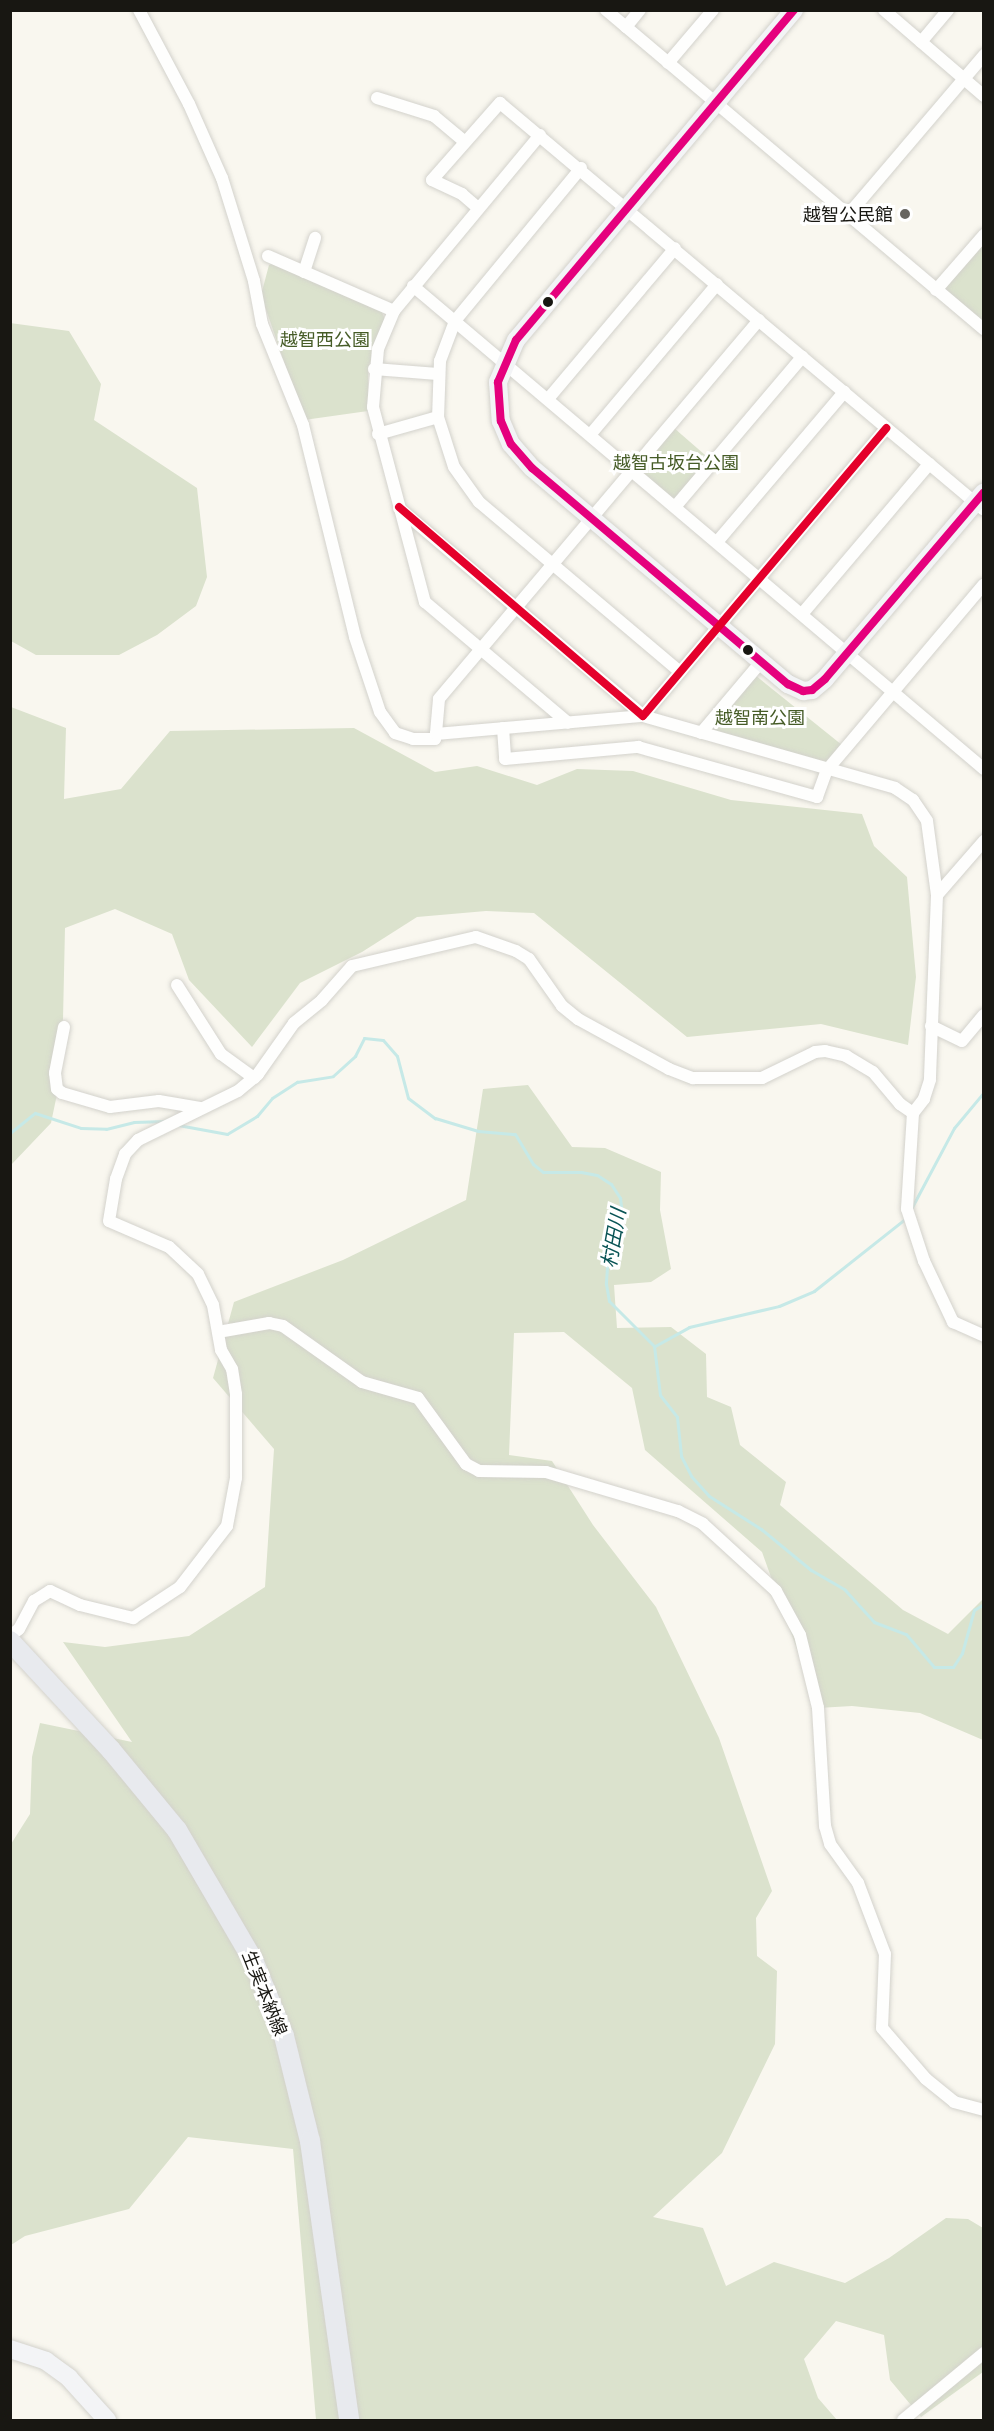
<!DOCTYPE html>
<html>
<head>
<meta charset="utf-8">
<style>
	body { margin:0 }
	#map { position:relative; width:994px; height:2431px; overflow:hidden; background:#f9f7ef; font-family:"Golos Text","Noto Sans JP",sans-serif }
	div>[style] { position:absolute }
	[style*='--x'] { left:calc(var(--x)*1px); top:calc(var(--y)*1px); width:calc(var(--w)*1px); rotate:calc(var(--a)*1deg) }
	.green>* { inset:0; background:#dbe2cd; transform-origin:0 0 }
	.stream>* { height:3px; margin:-1.5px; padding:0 1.5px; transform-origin:1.5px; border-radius:1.5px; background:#c6e9e7 }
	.roads { filter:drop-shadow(0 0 2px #d3d2cc) drop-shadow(0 0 2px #d3d2cc) }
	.street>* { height:12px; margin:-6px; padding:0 6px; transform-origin:6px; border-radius:6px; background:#fefefd }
	.secondary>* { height:18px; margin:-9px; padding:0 9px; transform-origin:9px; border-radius:9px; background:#f3f4f6 }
	.primary>* { height:20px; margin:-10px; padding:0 10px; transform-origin:10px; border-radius:10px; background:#e8eaee }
	.bus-1>* { height:8px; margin:-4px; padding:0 4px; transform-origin:4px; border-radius:4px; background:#e5007d }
	.bus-2>* { height:8px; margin:-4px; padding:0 4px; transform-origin:4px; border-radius:4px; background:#e4002b }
	.dots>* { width:16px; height:16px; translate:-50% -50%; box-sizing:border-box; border:3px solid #fff; border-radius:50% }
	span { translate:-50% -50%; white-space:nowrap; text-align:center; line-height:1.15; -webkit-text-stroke:6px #fff; paint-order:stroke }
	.poi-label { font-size:18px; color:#181712 }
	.right { translate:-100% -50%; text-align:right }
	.park-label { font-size:18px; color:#465c27 }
	.street-label { font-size:18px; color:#181712 }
	.water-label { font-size:20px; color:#095455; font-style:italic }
	.frame { position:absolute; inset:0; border:12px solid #181712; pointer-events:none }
</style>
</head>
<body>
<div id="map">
	<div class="green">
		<div style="clip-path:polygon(983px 239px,983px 324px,942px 288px)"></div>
		<div style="clip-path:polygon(274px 263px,382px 312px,385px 320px,368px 368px,368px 411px,304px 420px,261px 295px,269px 265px)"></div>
		<div style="clip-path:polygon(10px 323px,69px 331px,101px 384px,94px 420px,197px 488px,207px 577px,196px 606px,157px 635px,119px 655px,36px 655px,11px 641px)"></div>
		<div style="left:674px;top:428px;width:48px;height:57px;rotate:41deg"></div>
		<div style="clip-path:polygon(755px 675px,842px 745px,827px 763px,712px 734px,712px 727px)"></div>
		<div style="clip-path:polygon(11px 707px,66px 728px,64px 799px,121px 789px,170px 731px,354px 728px,435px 772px,477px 766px,537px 785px,577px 769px,633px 771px,731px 800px,862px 814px,874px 846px,907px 877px,916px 977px,908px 1045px,821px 1024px,687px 1037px,534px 913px,486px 911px,417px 917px,362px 952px,300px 983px,252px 1047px,189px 980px,172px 934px,115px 909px,65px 928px,63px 1020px,57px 1032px,61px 1075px,51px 1123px,11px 1165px)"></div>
		<div style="clip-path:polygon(528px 1085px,572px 1147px,605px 1148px,661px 1172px,660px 1210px,671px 1269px,651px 1282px,614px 1285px,617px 1328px,671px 1327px,706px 1354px,707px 1397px,731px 1407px,740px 1445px,786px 1482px,780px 1505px,903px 1610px,948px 1634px,983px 1599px,983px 1740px,920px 1713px,852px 1706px,818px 1708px,762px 1552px,645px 1450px,632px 1388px,564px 1332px,514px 1333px,509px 1455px,552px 1461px,593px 1525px,656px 1607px,719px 1738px,772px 1891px,756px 1918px,757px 1956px,777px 1971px,775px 2044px,722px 2153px,653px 2217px,703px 2228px,726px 2286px,774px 2262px,845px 2283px,889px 2258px,946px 2218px,968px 2219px,983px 2228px,983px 2372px,921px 2417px,890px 2380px,884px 2335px,836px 2321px,804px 2359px,818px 2398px,837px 2420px,316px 2420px,293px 2149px,188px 2137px,129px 2209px,25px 2236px,11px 2245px,11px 1844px,30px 1814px,32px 1757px,40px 1723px,132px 1742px,63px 1642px,105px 1647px,189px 1636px,265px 1587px,274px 1449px,213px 1378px,234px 1302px,343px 1260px,466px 1200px,483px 1089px)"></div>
	</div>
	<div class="stream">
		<div style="--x:178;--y:1125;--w:50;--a:10.4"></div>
		<div style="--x:227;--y:1134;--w:35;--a:-31"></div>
		<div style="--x:257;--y:1116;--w:23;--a:-50"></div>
		<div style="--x:272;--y:1098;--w:30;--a:-33"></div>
		<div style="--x:297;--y:1082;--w:36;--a:-9"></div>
		<div style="--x:333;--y:1076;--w:30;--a:-42"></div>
		<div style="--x:355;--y:1056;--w:20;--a:-63"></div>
		<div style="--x:364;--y:1038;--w:19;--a:6"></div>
		<div style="--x:383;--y:1040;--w:21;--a:49"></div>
		<div style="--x:397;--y:1056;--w:43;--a:75.3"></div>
		<div style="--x:408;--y:1098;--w:34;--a:37"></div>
		<div style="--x:435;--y:1118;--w:45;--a:16.8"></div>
		<div style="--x:478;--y:1131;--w:37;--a:5"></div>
		<div style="--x:515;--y:1134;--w:35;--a:59"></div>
		<div style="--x:533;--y:1164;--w:13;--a:39"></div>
		<div style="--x:543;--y:1172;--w:38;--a:0"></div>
		<div style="--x:581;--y:1172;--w:16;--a:11"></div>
		<div style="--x:597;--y:1175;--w:17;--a:33"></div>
		<div style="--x:611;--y:1184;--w:17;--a:57"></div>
		<div style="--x:620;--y:1198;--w:16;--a:83"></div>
		<div style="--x:622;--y:1214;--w:41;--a:109.7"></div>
		<div style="--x:608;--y:1253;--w:31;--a:94"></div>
		<div style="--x:606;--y:1284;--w:17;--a:80"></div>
		<div style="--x:609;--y:1301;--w:64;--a:45"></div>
		<div style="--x:654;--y:1346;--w:49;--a:83"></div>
		<div style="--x:660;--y:1395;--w:28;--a:52"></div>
		<div style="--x:677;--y:1417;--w:39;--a:84"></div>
		<div style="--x:681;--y:1456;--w:22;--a:63"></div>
		<div style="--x:691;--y:1476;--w:27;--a:48"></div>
		<div style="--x:709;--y:1496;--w:62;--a:32.4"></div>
		<div style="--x:761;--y:1529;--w:65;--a:39.4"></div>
		<div style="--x:811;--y:1570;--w:39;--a:30"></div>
		<div style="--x:845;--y:1590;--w:43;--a:47.8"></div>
		<div style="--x:874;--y:1622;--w:34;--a:21"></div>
		<div style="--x:906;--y:1634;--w:43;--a:49.7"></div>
		<div style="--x:934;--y:1667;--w:19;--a:0"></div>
		<div style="--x:953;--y:1667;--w:17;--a:-57"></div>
		<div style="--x:962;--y:1653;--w:45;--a:-74.4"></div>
		<div style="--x:974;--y:1610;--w:12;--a:-31"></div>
		<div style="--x:10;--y:1133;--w:32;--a:-39"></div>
		<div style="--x:35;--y:1113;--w:48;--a:18.1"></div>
		<div style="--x:81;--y:1128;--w:25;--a:2"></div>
		<div style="--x:106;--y:1129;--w:29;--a:-14"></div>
		<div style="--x:134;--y:1122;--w:32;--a:-2"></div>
		<div style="--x:912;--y:1207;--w:89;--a:-62"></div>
		<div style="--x:954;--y:1128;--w:47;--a:-50.2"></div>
		<div style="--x:655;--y:1346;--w:39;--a:-29"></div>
		<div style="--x:689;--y:1327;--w:92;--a:-13.1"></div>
		<div style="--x:779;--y:1306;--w:38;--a:-23"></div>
		<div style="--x:814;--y:1291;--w:117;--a:-38.4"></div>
	</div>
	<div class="roads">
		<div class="street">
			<div style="--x:139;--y:10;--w:106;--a:62"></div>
			<div style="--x:189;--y:104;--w:81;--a:66"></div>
			<div style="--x:222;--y:178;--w:108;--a:72.7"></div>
			<div style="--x:254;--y:281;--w:44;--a:79.5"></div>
			<div style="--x:262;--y:324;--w:109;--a:67.9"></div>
			<div style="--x:303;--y:425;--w:218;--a:76.2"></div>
			<div style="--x:355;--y:637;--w:79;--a:71.6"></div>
			<div style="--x:380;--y:712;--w:26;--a:54"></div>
			<div style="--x:395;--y:733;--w:19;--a:18"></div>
			<div style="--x:413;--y:739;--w:22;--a:0"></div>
			<div style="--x:435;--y:739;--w:5;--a:-79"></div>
			<div style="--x:606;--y:10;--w:495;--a:40.2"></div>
			<div style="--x:884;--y:10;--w:132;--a:40.7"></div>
			<div style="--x:626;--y:27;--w:22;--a:-51"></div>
			<div style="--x:921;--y:42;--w:42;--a:-49.8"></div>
			<div style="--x:668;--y:63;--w:70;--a:-49.7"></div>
			<div style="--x:377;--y:98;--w:60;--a:17.5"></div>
			<div style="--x:434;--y:116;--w:40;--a:40"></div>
			<div style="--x:540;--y:135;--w:229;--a:129.7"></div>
			<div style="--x:394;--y:311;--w:41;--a:112.8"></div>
			<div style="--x:378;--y:349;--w:58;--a:94.9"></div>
			<div style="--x:373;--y:407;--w:202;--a:75.1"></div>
			<div style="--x:425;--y:602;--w:187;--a:40.2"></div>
			<div style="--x:581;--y:168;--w:198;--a:129.5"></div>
			<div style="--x:455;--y:321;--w:43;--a:110.6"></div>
			<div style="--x:440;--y:361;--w:56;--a:92"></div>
			<div style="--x:438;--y:417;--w:52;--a:72.3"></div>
			<div style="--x:454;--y:467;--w:43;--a:54.5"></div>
			<div style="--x:479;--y:502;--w:263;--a:40.2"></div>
			<div style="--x:478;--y:208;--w:21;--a:-139"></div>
			<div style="--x:462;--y:194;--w:33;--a:-155"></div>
			<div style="--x:432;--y:180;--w:103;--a:-48.6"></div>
			<div style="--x:500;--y:103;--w:632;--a:40.06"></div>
			<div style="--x:848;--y:215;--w:210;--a:-49.6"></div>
			<div style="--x:268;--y:256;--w:137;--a:23.6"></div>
			<div style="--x:304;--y:272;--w:36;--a:-72"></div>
			<div style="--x:413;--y:286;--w:748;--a:40.23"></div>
			<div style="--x:936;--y:290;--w:73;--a:-48.9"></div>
			<div style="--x:759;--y:320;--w:496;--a:130.2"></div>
			<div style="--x:439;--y:699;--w:35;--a:95"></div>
			<div style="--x:436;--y:734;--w:208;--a:-5"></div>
			<div style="--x:643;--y:716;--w:262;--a:15.9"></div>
			<div style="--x:895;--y:788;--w:22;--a:34"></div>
			<div style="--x:913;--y:800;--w:25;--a:56"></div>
			<div style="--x:927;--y:821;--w:75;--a:82.3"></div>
			<div style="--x:937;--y:895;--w:185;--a:92.2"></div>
			<div style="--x:930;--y:1080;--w:20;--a:108"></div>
			<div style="--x:924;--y:1099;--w:18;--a:128"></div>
			<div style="--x:913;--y:1113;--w:96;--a:93.6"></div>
			<div style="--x:907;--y:1209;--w:55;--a:71.9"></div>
			<div style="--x:924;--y:1261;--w:68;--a:64.6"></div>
			<div style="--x:953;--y:1322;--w:34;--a:24"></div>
			<div style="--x:374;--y:369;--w:64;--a:4.5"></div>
			<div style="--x:548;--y:399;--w:197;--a:-49.9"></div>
			<div style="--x:378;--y:434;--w:62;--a:-15.8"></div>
			<div style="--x:590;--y:435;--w:197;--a:-49.9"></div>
			<div style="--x:675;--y:507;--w:197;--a:-49.7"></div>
			<div style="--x:399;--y:508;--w:321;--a:40.4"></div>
			<div style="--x:643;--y:716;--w:377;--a:-49.8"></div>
			<div style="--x:717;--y:542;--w:197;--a:-49.7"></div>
			<div style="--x:802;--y:614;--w:197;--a:-49.7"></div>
			<div style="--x:503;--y:728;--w:31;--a:86"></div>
			<div style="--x:505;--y:759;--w:134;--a:-5.2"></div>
			<div style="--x:638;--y:747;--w:186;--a:15.6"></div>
			<div style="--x:817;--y:797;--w:29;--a:-70"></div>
			<div style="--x:827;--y:770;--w:243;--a:-49.8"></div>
			<div style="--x:701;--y:733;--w:93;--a:-49.8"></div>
			<div style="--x:937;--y:895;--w:72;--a:-49"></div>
			<div style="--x:177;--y:985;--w:82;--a:57.5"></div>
			<div style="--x:221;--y:1054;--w:41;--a:36"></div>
			<div style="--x:931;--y:1026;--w:34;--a:26"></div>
			<div style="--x:962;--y:1041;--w:34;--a:-50"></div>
			<div style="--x:64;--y:1027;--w:47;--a:101.1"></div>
			<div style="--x:55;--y:1073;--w:16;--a:83"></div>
			<div style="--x:57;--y:1089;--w:6;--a:39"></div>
			<div style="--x:62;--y:1093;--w:50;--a:16.3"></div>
			<div style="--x:110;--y:1107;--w:49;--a:-7"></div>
			<div style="--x:159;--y:1101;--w:43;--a:9.5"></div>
			<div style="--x:218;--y:1332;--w:52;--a:-10"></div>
			<div style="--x:269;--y:1323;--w:14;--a:12"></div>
			<div style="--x:283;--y:1326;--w:97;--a:35.3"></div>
			<div style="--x:362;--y:1382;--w:58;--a:15.9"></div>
			<div style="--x:418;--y:1398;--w:82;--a:54"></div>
			<div style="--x:466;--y:1464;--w:15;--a:28"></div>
			<div style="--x:479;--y:1471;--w:67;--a:0.9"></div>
			<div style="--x:546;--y:1472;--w:138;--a:16.5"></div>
			<div style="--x:678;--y:1511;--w:28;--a:27"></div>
			<div style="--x:703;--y:1524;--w:99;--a:42.5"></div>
			<div style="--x:776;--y:1591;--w:50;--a:61.4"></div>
			<div style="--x:800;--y:1635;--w:75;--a:76.1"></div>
			<div style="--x:818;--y:1708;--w:118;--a:86.6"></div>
			<div style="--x:825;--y:1826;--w:19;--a:74"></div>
			<div style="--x:830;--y:1844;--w:48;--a:54.3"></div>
			<div style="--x:858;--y:1883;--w:76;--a:69.2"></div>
			<div style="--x:885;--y:1954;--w:74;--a:92.3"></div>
			<div style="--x:882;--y:2028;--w:67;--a:49.2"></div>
			<div style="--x:926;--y:2079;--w:36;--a:39"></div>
			<div style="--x:954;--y:2102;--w:31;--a:15"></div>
			<div style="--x:10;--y:1636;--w:11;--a:-38"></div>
			<div style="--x:19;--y:1629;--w:32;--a:-62"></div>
			<div style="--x:34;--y:1601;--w:19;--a:-32"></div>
			<div style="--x:50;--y:1591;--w:33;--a:25"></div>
			<div style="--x:80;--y:1605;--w:55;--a:13.8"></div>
			<div style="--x:133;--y:1618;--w:56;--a:-33.4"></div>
			<div style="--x:180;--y:1587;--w:77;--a:-52.4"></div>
			<div style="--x:227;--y:1526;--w:49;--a:-79.4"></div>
			<div style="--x:236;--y:1478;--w:84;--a:-90"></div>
			<div style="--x:236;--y:1394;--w:25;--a:-99"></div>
			<div style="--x:232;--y:1369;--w:22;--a:-120"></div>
			<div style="--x:221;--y:1350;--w:46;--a:-100.1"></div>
			<div style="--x:213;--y:1305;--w:34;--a:-116"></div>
			<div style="--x:198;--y:1274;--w:40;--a:-137"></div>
			<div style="--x:169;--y:1247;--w:65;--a:-156.6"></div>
			<div style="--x:109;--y:1221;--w:43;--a:-80.5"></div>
			<div style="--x:116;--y:1179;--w:27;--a:-70"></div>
			<div style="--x:125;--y:1154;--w:19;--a:-47"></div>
			<div style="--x:138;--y:1140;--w:111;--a:-26.1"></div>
			<div style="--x:238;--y:1091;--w:26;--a:-40"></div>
			<div style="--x:258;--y:1074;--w:62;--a:-54.8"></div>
			<div style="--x:294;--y:1023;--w:36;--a:-39"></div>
			<div style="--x:322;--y:1000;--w:45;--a:-48.6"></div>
			<div style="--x:352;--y:966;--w:127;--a:-13.2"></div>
			<div style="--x:476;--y:937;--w:42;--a:19.3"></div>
			<div style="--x:516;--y:951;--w:15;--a:32"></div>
			<div style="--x:529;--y:959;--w:57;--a:54.9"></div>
			<div style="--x:562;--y:1006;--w:21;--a:39"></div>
			<div style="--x:578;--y:1019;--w:104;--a:28.8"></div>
			<div style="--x:669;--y:1069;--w:26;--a:21"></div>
			<div style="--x:693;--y:1078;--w:69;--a:0"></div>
			<div style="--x:762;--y:1078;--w:59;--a:-26.1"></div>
			<div style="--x:815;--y:1052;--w:10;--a:-6"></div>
			<div style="--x:825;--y:1051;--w:22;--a:13"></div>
			<div style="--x:846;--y:1056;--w:31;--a:31"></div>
			<div style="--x:873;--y:1072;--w:42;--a:49.8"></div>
			<div style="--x:900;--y:1104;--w:16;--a:35"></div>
			<div style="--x:903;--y:2420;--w:105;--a:-39.6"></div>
		</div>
		<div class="secondary">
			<div style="--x:794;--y:10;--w:431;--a:130.1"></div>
			<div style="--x:516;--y:340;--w:46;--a:113.2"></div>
			<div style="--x:498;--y:382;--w:39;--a:86"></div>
			<div style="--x:501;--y:421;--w:25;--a:67"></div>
			<div style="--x:511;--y:444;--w:32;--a:49"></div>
			<div style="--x:532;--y:468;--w:335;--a:40.2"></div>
			<div style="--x:788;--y:684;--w:17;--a:25"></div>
			<div style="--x:803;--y:691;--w:9;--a:-6"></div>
			<div style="--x:812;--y:690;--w:17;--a:-40"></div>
			<div style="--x:825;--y:679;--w:245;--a:-49.6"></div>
			<div style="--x:10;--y:2349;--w:38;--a:18"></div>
			<div style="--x:46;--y:2361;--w:29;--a:36"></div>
			<div style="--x:69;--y:2378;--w:57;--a:47.9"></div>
		</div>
		<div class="primary">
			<div style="--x:10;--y:1641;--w:149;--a:47.2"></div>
			<div style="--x:111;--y:1750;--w:104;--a:50.5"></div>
			<div style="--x:177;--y:1830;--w:151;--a:59.7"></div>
			<div style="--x:253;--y:1960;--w:82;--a:67.8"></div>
			<div style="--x:284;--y:2036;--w:108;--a:76.1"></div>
			<div style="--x:310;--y:2141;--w:282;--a:82"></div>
		</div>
	</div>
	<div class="bus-1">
		<div style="--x:794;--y:10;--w:431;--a:130.1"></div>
		<div style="--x:516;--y:340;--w:46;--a:113.2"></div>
		<div style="--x:498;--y:382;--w:39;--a:86"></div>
		<div style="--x:501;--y:421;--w:25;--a:67"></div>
		<div style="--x:511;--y:444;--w:32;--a:49"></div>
		<div style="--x:532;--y:468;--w:335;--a:40.2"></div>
		<div style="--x:788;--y:684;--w:17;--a:25"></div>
		<div style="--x:803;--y:691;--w:9;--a:-6"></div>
		<div style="--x:812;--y:690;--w:17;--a:-40"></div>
		<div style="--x:825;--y:679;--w:245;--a:-49.6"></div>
	</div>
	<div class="bus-2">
		<div style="--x:399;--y:507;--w:321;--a:40.6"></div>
		<div style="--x:643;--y:716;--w:377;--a:-49.8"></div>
	</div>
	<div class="dots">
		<div style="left:905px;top:214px;background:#67655f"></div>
		<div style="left:548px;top:302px;background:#181712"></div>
		<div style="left:748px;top:650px;background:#181712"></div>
	</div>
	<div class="poi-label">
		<span class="right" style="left:893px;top:214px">越智公民館</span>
	</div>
	<div class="park-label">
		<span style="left:325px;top:339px">越智西公園</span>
		<span style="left:676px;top:462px">越智古坂台公園</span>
		<span style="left:760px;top:717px">越智南公園</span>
	</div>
	<div class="street-label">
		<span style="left:265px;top:1993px;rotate:68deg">生実本納線</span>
	</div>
	<div class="water-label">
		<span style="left:613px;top:1238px;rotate:-80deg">村田川</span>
	</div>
	<div class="frame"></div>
</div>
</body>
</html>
